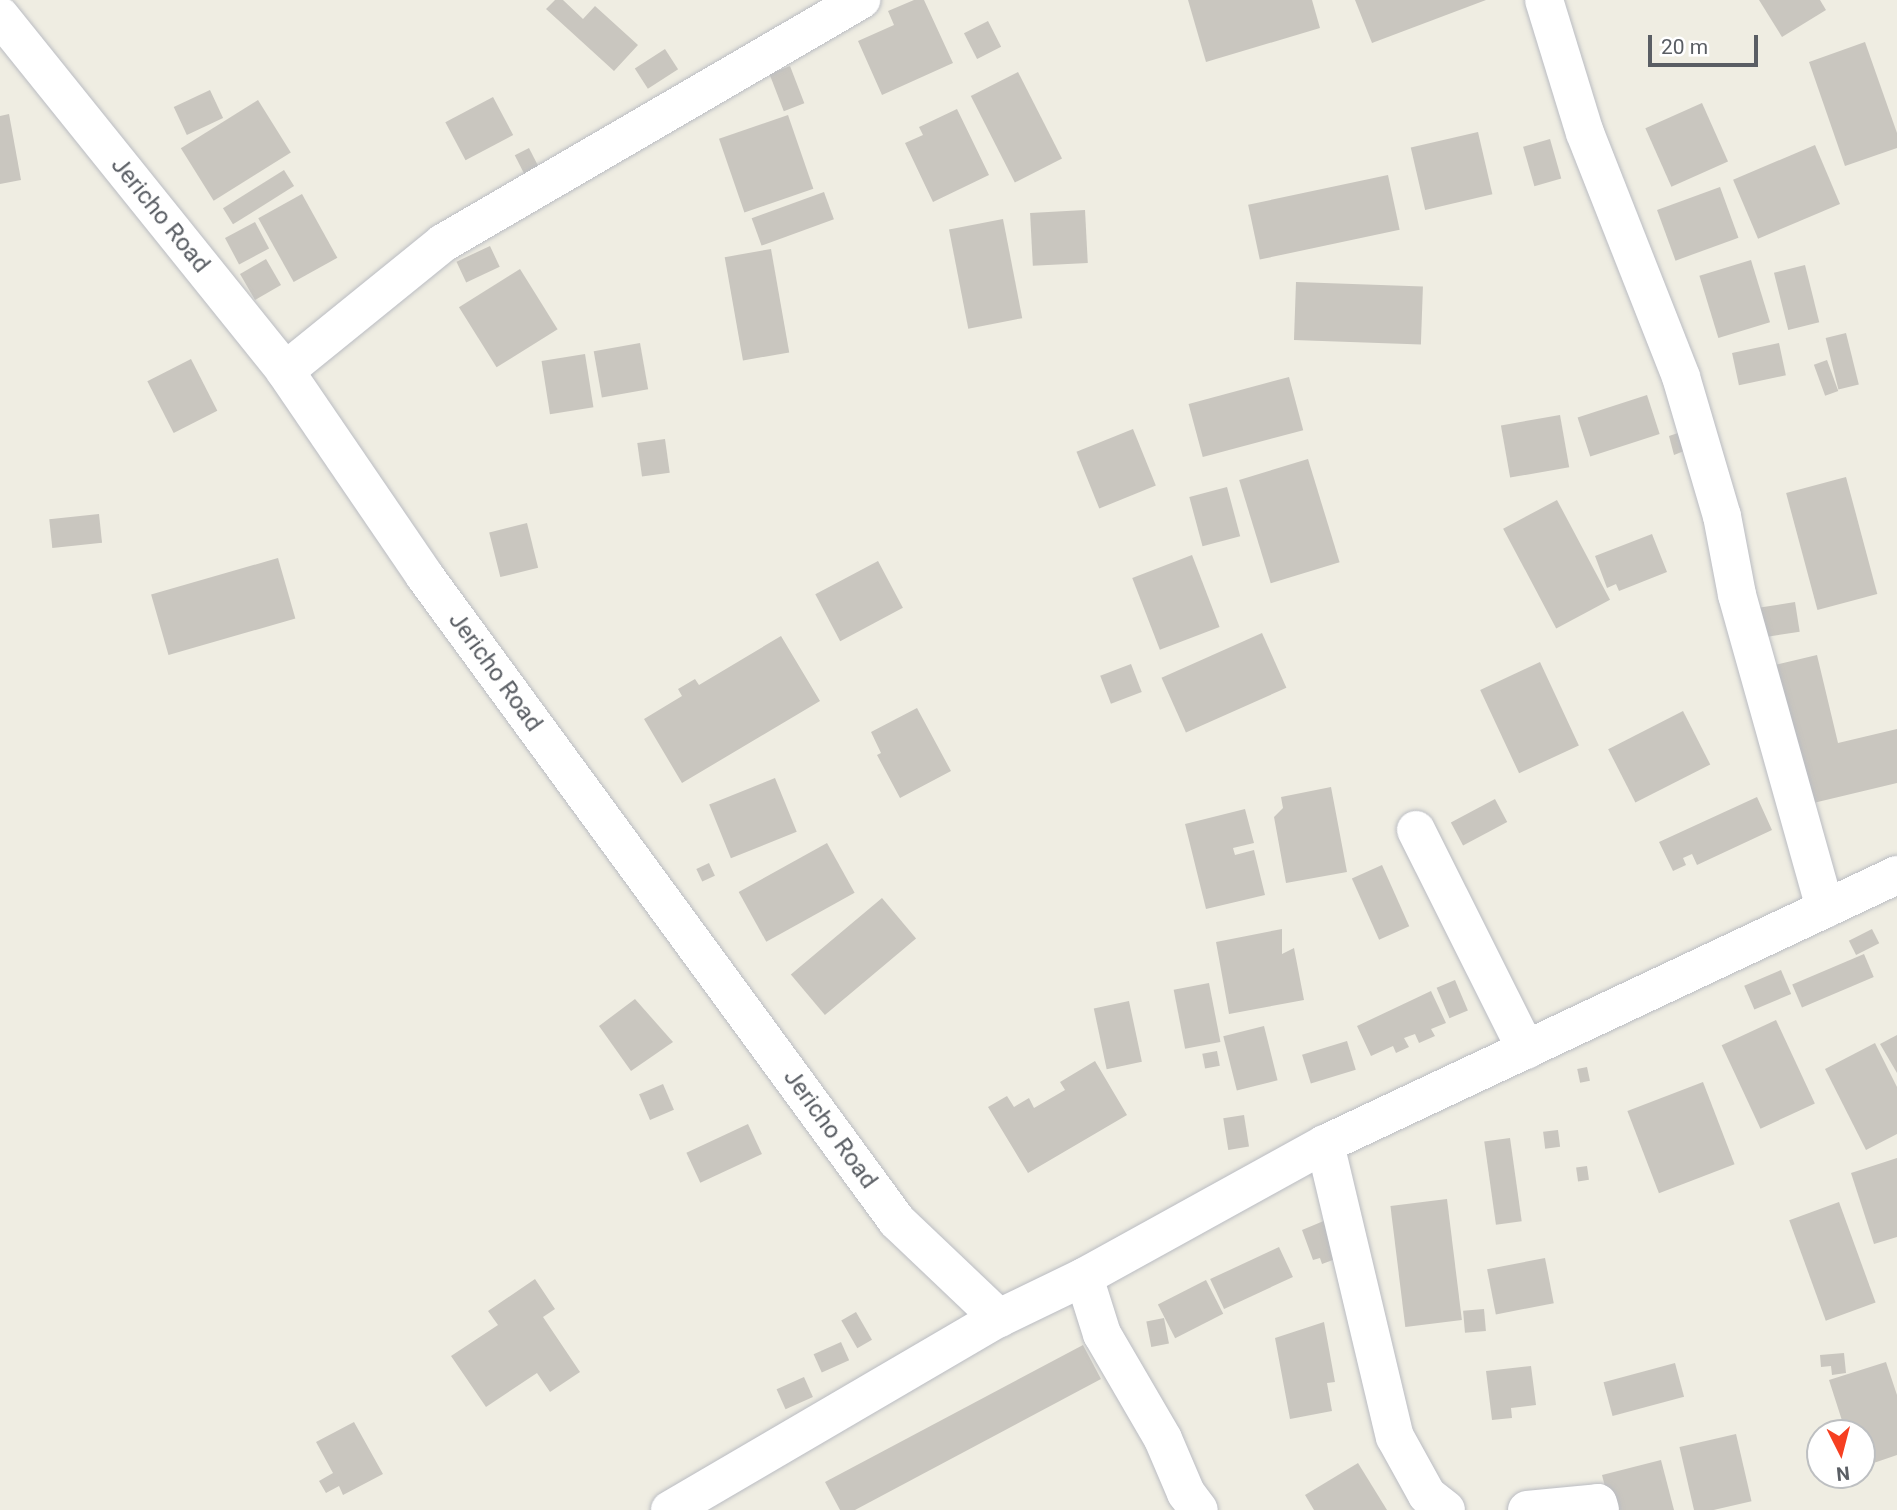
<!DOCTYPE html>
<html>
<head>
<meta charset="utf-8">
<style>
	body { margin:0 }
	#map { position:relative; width:1897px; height:1510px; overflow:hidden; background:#efede2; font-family:Roboto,sans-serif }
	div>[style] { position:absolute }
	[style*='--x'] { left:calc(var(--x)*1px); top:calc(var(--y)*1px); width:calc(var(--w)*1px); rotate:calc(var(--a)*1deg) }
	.building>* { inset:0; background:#c9c6bf; transform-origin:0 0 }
	.roads { filter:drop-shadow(0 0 2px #babcc2) drop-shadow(0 0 2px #babcc2) }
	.street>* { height:38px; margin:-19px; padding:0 19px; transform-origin:19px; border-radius:19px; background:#fff }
	.secondary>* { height:38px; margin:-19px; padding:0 19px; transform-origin:19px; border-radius:19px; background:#fff }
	span { translate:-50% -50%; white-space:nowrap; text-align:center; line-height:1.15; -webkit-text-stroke:7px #fff; paint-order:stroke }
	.street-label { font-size:24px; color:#5a5e64 }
	.north { position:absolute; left:1806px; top:1419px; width:70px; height:70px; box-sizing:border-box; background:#fff; border:2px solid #bdbfc1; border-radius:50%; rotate:174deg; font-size:19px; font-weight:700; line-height:28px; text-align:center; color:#5a5e64 }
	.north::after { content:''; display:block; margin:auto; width:24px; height:32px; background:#f63f21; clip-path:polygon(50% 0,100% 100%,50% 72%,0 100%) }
	.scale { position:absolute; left:1648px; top:35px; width:110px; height:32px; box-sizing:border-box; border:4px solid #5a5e64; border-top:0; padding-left:9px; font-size:21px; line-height:24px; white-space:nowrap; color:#5a5e64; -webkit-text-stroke:5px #fff; paint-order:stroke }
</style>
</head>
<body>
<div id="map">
	<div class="building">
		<div style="clip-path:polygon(555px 0,563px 0,583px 19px,595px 6px,638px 45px,614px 71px,546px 9px)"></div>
		<div style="clip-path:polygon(914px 0,924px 0,953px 63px,882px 95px,858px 41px,894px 25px,888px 11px)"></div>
		<div style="clip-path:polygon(1188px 0,1312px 0,1320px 28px,1206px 62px)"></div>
		<div style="clip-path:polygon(1355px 0,1486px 0,1372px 43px)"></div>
		<div style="clip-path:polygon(1759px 0,1820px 0,1826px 10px,1782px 37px)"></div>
		<div style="left:988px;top:21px;width:29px;height:27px;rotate:63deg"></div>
		<div style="clip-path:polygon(1865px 42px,1897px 133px,1897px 148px,1845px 166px,1809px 62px)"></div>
		<div style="left:665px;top:49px;width:24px;height:36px;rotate:57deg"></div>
		<div style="left:790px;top:66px;width:40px;height:22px;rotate:69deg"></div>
		<div style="left:1018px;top:72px;width:97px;height:53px;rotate:63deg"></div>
		<div style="left:210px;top:90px;width:31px;height:40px;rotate:65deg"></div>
		<div style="left:493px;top:97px;width:43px;height:54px;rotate:62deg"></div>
		<div style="left:258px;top:100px;width:62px;height:91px;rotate:58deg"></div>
		<div style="left:1702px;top:103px;width:64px;height:62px;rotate:66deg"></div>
		<div style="clip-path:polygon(957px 109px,989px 175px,933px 202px,905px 143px,923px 135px,919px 127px)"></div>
		<div style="clip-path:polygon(9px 114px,21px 180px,0 184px,0 116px)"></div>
		<div style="left:788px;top:115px;width:78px;height:73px;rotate:71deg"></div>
		<div style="left:1478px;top:132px;width:64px;height:69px;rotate:77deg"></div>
		<div style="left:1550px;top:139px;width:41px;height:28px;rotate:74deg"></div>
		<div style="left:1815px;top:145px;width:64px;height:89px;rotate:67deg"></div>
		<div style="left:529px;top:148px;width:25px;height:16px;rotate:63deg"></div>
		<div style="left:284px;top:170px;width:19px;height:72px;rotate:58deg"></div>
		<div style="left:1388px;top:175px;width:56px;height:143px;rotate:78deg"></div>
		<div style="left:1720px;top:187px;width:54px;height:67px;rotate:70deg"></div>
		<div style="left:824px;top:192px;width:29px;height:77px;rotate:70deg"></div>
		<div style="left:302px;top:194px;width:73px;height:50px;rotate:61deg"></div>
		<div style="left:1085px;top:210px;width:53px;height:55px;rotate:87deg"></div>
		<div style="left:1003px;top:219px;width:101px;height:55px;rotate:79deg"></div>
		<div style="left:255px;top:222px;width:30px;height:34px;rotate:62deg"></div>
		<div style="left:490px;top:246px;width:23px;height:37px;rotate:65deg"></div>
		<div style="left:771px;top:249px;width:105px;height:47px;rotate:80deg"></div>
		<div style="left:266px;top:259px;width:30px;height:30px;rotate:60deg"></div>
		<div style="left:1751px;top:260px;width:65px;height:54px;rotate:73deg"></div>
		<div style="left:1805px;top:265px;width:59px;height:32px;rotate:76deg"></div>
		<div style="left:520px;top:269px;width:71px;height:72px;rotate:58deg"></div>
		<div style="left:1296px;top:282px;width:127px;height:58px;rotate:2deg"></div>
		<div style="left:1846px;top:333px;width:53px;height:21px;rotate:76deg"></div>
		<div style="left:640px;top:343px;width:47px;height:47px;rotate:80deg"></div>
		<div style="left:1779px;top:343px;width:33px;height:48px;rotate:78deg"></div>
		<div style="left:585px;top:354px;width:54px;height:44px;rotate:81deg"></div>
		<div style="left:191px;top:359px;width:58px;height:49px;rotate:63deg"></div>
		<div style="left:1827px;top:360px;width:33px;height:14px;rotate:70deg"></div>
		<div style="left:1289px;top:377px;width:55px;height:104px;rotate:75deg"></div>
		<div style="left:1647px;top:395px;width:41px;height:73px;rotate:72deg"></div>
		<div style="left:1560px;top:415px;width:53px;height:60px;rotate:80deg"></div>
		<div style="left:1133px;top:429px;width:61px;height:61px;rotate:68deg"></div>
		<div style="clip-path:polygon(1678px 433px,1684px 451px,1674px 455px,1669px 436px)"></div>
		<div style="left:665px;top:439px;width:34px;height:28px;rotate:82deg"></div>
		<div style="left:1308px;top:459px;width:108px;height:72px;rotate:73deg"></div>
		<div style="left:1846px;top:477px;width:121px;height:62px;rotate:75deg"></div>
		<div style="left:1227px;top:487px;width:51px;height:39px;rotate:75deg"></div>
		<div style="left:1557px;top:500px;width:113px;height:61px;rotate:62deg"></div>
		<div style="left:99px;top:514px;width:29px;height:50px;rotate:84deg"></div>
		<div style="left:527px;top:523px;width:46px;height:39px;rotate:76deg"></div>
		<div style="clip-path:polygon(1652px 534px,1667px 572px,1619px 591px,1616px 584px,1607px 588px,1595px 556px)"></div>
		<div style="left:1192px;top:555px;width:77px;height:64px;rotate:69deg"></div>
		<div style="left:278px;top:558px;width:63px;height:132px;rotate:74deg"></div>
		<div style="left:878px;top:561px;width:53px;height:71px;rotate:62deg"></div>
		<div style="left:1795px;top:602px;width:30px;height:37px;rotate:81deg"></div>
		<div style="left:1262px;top:633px;width:60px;height:110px;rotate:66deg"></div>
		<div style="clip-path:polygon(781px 636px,820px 701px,682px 783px,644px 719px,682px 696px,678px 689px,695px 679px,699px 685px)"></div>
		<div style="clip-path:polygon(1817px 655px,1838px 743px,1897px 729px,1897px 783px,1805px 805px,1771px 666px)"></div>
		<div style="left:1540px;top:662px;width:92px;height:66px;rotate:65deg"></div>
		<div style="left:1131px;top:664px;width:30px;height:33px;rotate:69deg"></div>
		<div style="clip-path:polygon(917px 708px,951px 771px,900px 798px,877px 755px,881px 753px,871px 732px)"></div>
		<div style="left:1683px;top:711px;width:60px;height:84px;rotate:63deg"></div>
		<div style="left:775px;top:778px;width:58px;height:71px;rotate:68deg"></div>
		<div style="clip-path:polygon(1331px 787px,1347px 872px,1286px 883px,1274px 817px,1283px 808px,1281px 797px)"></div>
		<div style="clip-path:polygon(1757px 797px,1772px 830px,1697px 865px,1692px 854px,1683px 858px,1686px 865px,1673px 871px,1659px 842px)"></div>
		<div style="left:1495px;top:799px;width:26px;height:50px;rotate:62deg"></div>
		<div style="clip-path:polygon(1245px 809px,1254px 843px,1233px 848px,1235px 855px,1254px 850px,1265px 895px,1206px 909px,1185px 824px)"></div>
		<div style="left:827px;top:843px;width:57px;height:101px;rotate:61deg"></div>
		<div style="left:709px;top:863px;width:14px;height:14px;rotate:65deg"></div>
		<div style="left:1382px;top:865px;width:67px;height:33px;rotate:66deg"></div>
		<div style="left:882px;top:898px;width:53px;height:119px;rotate:50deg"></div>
		<div style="clip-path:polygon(1282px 929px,1282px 954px,1294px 948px,1304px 1000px,1229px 1014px,1216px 942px)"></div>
		<div style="left:1872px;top:929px;width:16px;height:26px;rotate:63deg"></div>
		<div style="left:1864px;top:954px;width:25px;height:78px;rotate:67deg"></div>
		<div style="left:1781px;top:970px;width:26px;height:40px;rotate:67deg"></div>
		<div style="left:1455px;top:980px;width:33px;height:20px;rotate:67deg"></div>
		<div style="left:1209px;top:983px;width:60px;height:36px;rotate:79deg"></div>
		<div style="clip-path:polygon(1431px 991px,1446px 1023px,1431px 1029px,1435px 1036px,1419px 1043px,1415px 1034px,1404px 1038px,1409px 1047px,1396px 1053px,1393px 1046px,1371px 1056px,1357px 1026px)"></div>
		<div style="clip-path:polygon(635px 999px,673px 1042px,631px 1071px,599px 1026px)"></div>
		<div style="left:1129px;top:1001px;width:62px;height:36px;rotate:78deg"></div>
		<div style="left:1776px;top:1020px;width:92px;height:60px;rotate:65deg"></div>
		<div style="left:1264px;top:1026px;width:56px;height:42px;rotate:76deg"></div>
		<div style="clip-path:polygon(1897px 1035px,1897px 1073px,1880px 1044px)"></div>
		<div style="left:1347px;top:1041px;width:30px;height:47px;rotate:73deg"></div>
		<div style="clip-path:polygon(1875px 1043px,1897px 1087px,1897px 1134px,1866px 1150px,1825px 1069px)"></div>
		<div style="left:1217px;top:1051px;width:15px;height:15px;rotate:79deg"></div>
		<div style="clip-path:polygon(1095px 1061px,1127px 1115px,1028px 1173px,988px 1107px,1007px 1096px,1014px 1107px,1029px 1098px,1034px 1108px,1065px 1090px,1060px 1082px)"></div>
		<div style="left:1587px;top:1067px;width:14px;height:10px;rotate:78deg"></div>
		<div style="left:1703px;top:1082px;width:88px;height:81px;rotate:69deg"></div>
		<div style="left:663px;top:1084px;width:28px;height:26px;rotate:67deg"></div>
		<div style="left:1244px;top:1115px;width:32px;height:21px;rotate:81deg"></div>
		<div style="left:748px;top:1124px;width:33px;height:68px;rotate:65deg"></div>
		<div style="left:1558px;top:1130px;width:17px;height:15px;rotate:83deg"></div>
		<div style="left:1510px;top:1138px;width:84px;height:26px;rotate:82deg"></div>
		<div style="clip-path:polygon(1897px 1158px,1897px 1237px,1874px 1244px,1851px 1173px)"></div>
		<div style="left:1587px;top:1166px;width:14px;height:11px;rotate:82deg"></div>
		<div style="left:1447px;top:1199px;width:122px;height:57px;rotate:83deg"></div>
		<div style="left:1839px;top:1202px;width:107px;height:53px;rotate:70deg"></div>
		<div style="clip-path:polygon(1326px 1220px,1341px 1257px,1322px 1264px,1320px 1258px,1313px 1260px,1302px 1230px)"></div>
		<div style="left:1279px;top:1247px;width:33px;height:76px;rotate:65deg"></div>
		<div style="left:1545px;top:1258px;width:46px;height:59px;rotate:79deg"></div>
		<div style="clip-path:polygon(535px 1279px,555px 1309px,543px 1317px,580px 1372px,550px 1392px,537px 1373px,486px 1407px,451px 1356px,498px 1325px,488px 1311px)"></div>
		<div style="left:1206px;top:1280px;width:38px;height:54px;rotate:63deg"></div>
		<div style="left:1484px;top:1309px;width:22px;height:21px;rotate:85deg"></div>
		<div style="left:856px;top:1312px;width:32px;height:17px;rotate:60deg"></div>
		<div style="left:1164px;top:1318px;width:26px;height:18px;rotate:79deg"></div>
		<div style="clip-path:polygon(1324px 1322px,1335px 1382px,1327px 1383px,1332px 1411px,1290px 1419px,1275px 1338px)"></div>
		<div style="left:841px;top:1342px;width:20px;height:30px;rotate:66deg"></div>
		<div style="clip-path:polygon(1083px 1345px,1101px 1379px,855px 1510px,840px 1510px,825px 1482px)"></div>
		<div style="clip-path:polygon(1844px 1353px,1846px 1373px,1832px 1375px,1831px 1366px,1821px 1367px,1820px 1355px)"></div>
		<div style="clip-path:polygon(1886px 1362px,1897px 1395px,1897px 1455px,1862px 1467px,1862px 1433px,1846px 1433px,1829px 1380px)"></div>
		<div style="left:1675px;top:1363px;width:35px;height:74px;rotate:75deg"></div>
		<div style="clip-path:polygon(1531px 1366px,1536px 1405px,1511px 1408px,1512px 1418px,1492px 1420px,1486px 1371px)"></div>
		<div style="left:804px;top:1377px;width:22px;height:30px;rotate:66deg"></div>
		<div style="clip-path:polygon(354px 1422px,383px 1474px,343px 1495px,339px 1486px,326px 1493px,319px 1481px,333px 1473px,316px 1442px)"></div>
		<div style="left:1736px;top:1434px;width:69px;height:58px;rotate:77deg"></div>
		<div style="clip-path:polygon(1661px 1460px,1674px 1510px,1611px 1510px,1602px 1475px)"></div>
		<div style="clip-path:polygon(1358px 1463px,1387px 1510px,1314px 1510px,1305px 1495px)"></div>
	</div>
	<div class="roads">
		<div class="street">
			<div style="--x:1544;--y:0;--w:139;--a:72.9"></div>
			<div style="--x:1585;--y:133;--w:262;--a:68.5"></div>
			<div style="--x:1681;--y:377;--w:145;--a:73.6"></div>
			<div style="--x:1722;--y:516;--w:80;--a:79.2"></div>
			<div style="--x:1737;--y:595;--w:326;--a:74.3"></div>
			<div style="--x:285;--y:371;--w:203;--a:-39"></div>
			<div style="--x:443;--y:243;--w:484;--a:-30.2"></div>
			<div style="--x:1416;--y:830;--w:246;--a:63.4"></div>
			<div style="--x:1325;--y:1144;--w:301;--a:76.6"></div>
			<div style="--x:1395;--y:1437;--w:66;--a:61.1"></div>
			<div style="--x:1427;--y:1495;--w:24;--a:38"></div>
			<div style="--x:1084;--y:1277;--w:60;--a:72.5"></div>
			<div style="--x:1102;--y:1334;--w:121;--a:59.8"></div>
			<div style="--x:1163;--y:1439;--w:59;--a:66.9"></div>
			<div style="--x:1186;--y:1493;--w:21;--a:53"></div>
			<div style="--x:1527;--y:1510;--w:71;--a:-5.6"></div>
			<div style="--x:1598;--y:1503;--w:7;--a:74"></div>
		</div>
		<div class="secondary">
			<div style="--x:0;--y:16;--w:455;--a:51.2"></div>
			<div style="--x:285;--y:371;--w:247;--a:55.7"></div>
			<div style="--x:424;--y:575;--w:801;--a:53.79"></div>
			<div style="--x:897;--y:1221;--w:141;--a:43.6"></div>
			<div style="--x:670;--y:1510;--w:381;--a:-30.3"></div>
			<div style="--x:999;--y:1318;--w:94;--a:-25.8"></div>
			<div style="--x:1084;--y:1277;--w:275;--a:-28.9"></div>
			<div style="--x:1325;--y:1144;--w:632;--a:-25.19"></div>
		</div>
	</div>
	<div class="street-label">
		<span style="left:160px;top:215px;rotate:51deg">Jericho Road</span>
		<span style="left:495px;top:672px;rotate:54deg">Jericho Road</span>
		<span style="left:830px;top:1129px;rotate:54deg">Jericho Road</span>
	</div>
	<div class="north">N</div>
	<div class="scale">20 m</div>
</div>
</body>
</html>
